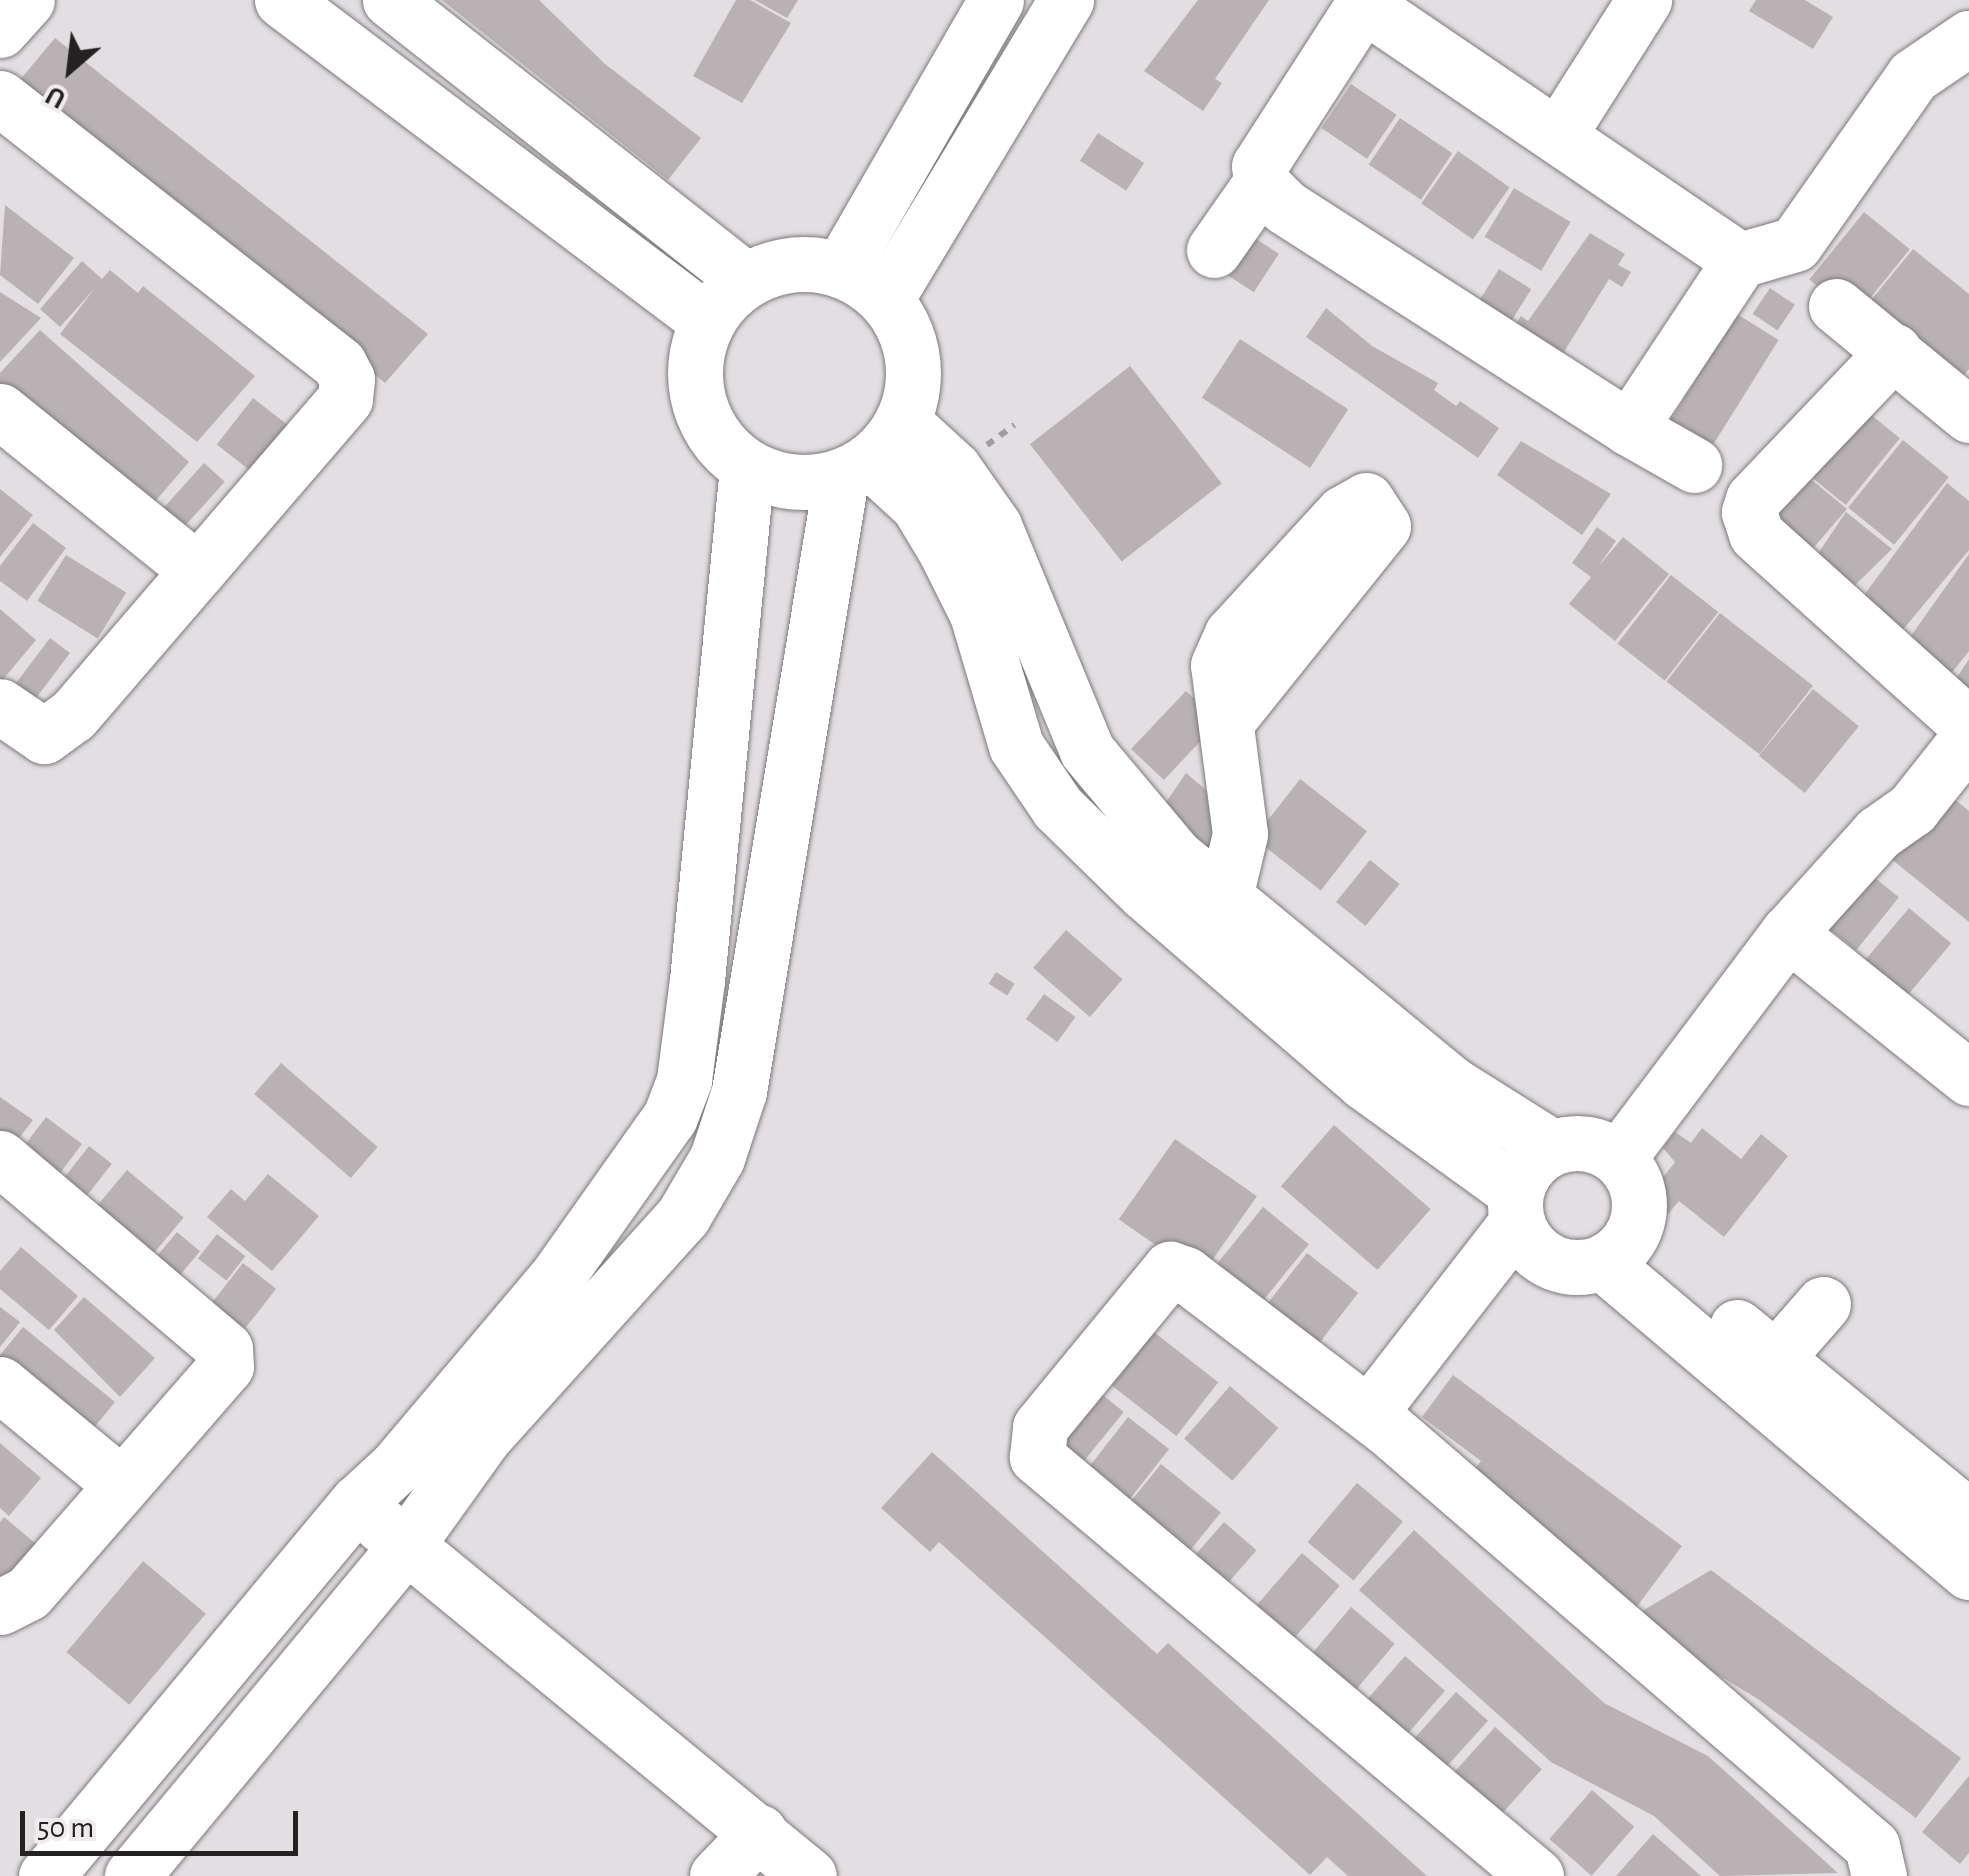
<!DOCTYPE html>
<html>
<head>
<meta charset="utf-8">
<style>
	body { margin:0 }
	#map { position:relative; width:1969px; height:1876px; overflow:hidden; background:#e3dee2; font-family:"Alegreya Sans",sans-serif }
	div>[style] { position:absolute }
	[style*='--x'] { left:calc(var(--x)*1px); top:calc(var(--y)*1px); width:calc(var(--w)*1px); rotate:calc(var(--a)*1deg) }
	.building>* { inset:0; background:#b9b2b4; transform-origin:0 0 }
	.path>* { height:6px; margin-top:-3px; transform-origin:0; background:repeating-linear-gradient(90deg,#a09c9f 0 8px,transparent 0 16px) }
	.roads { filter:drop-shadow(0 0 2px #7e797d) drop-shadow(0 0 2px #7e797d) }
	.minor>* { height:55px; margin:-27.5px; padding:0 27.5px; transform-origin:27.5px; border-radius:27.5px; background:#fff }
	.minor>.ring { margin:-27.5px; padding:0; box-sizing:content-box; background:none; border:55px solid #fff; border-radius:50% }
	span { translate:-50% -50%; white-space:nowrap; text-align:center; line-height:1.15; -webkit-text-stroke:9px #f0ebef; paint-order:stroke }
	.north { position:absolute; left:20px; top:20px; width:100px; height:100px; -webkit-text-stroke:8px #f0ebef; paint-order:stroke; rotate:208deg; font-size:28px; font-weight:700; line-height:40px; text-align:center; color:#232122 }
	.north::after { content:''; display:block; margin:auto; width:35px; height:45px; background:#232122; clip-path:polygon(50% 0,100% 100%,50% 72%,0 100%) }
	.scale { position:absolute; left:20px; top:1811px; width:278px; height:45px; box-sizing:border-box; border:5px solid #232122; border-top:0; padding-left:12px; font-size:30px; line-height:35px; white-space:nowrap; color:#232122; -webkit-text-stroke:8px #f0ebef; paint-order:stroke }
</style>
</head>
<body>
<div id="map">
	<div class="building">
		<div style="clip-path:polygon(442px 0,539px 0,605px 64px,701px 138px,668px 180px)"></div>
		<div style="clip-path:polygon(736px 0,750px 0,791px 23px,742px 103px,693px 76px)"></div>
		<div style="clip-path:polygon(755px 0,798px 0,787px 18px)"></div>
		<div style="clip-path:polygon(1198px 0,1269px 0,1215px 79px,1222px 83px,1203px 111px,1144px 71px)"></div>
		<div style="clip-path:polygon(1756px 0,1805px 0,1833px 17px,1813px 49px,1749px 11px)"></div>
		<div style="clip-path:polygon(55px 38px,428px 334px,385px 383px,19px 81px)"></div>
		<div style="left:1351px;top:84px;width:55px;height:53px;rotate:34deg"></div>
		<div style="left:1400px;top:118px;width:63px;height:56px;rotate:34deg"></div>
		<div style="left:1098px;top:133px;width:55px;height:33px;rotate:33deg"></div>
		<div style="left:1458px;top:151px;width:63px;height:64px;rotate:35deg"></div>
		<div style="left:1514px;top:188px;width:66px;height:57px;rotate:31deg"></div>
		<div style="clip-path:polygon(5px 205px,74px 258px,38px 304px,0 275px)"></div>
		<div style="left:1864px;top:212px;width:59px;height:87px;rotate:39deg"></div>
		<div style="left:1247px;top:233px;width:38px;height:46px;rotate:33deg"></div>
		<div style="clip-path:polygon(1590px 233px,1625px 254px,1618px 265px,1631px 272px,1622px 287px,1609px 279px,1556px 365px,1508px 336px,1521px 316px,1528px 321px)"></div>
		<div style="clip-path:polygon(1913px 249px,1969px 294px,1969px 369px,1951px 391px,1858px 316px)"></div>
		<div style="clip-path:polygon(82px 261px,102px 279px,110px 270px,138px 293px,143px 286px,255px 376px,197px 442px,60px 334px,95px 288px,60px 327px,40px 309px)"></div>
		<div style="left:1499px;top:269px;width:38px;height:57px;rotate:32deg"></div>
		<div style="left:1770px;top:288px;width:30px;height:31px;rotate:34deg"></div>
		<div style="clip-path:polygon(0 292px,41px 318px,0 362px)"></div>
		<div style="clip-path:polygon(1326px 308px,1372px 346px,1438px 383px,1434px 390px,1456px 406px,1460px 401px,1499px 428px,1478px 458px,1306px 337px)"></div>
		<div style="left:1737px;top:314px;width:49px;height:137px;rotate:32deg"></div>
		<div style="clip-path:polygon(40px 330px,189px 462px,140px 519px,0 407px,0 373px)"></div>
		<div style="left:1240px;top:339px;width:129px;height:70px;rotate:33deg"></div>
		<div style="left:1130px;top:366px;width:149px;height:127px;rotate:52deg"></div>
		<div style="left:253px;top:398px;width:44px;height:59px;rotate:38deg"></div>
		<div style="left:1854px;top:401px;width:59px;height:86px;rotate:39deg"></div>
		<div style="left:1903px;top:440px;width:59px;height:87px;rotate:39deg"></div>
		<div style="clip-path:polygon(1521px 441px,1611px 494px,1582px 535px,1497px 475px)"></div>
		<div style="left:204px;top:463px;width:28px;height:64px;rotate:42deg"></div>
		<div style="clip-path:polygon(1801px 471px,1847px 509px,1802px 561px,1762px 530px)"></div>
		<div style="clip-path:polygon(1947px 483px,1969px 501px,1969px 550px,1892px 643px,1853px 610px)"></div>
		<div style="clip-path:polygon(0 489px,33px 515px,0 557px)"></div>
		<div style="clip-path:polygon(1846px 512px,1892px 549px,1852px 588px,1813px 561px)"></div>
		<div style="clip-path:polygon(33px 523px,66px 548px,27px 601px,0 581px,0 566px)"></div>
		<div style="clip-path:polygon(1597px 527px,1616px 541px,1598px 567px,1623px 537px,1669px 574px,1615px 641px,1569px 604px,1591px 577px,1572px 563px)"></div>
		<div style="clip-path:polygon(1969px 554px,1969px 651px,1942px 685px,1901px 650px)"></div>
		<div style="left:66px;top:555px;width:71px;height:54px;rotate:32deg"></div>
		<div style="left:1671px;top:575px;width:60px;height:87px;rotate:38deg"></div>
		<div style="clip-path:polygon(0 609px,36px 640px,0 683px)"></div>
		<div style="left:1720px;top:613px;width:118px;height:87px;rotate:38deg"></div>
		<div style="left:50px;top:638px;width:25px;height:61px;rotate:37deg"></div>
		<div style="clip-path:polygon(1969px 659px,1969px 712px,1948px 691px)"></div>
		<div style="left:1813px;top:689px;width:59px;height:86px;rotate:39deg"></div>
		<div style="clip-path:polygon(1186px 691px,1208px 711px,1209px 732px,1164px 780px,1131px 749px)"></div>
		<div style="clip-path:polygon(1186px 773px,1230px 810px,1223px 840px,1199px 860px,1156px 817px)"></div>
		<div style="left:1300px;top:779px;width:85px;height:75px;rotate:38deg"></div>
		<div style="clip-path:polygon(1938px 786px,1969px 811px,1969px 922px,1884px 853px)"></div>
		<div style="left:1370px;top:860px;width:38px;height:54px;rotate:39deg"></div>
		<div style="left:1864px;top:869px;width:45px;height:68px;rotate:39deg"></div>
		<div style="left:1909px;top:908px;width:55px;height:68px;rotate:40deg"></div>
		<div style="left:1066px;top:930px;width:75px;height:50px;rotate:41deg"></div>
		<div style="left:996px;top:972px;width:22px;height:14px;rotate:32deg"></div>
		<div style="left:1044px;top:994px;width:39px;height:31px;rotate:36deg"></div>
		<div style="left:281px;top:1063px;width:128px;height:41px;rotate:41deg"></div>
		<div style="clip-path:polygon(0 1097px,33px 1120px,6px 1155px,0 1150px)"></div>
		<div style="left:46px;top:1117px;width:45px;height:52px;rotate:37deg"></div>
		<div style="left:1334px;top:1125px;width:128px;height:81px;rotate:41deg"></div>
		<div style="clip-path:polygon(1702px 1128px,1741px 1159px,1761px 1134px,1788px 1156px,1724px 1237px,1679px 1201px,1668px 1214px,1654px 1203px,1665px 1190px,1658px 1184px,1675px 1162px,1663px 1148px,1675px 1132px,1691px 1143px)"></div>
		<div style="left:1175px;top:1139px;width:100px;height:98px;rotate:35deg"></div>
		<div style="left:89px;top:1146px;width:29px;height:46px;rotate:38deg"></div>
		<div style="left:127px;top:1170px;width:74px;height:60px;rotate:40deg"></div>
		<div style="clip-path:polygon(268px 1174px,319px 1216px,272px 1271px,207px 1217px,231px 1189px,245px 1201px)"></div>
		<div style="left:1263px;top:1207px;width:59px;height:82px;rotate:39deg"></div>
		<div style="left:177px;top:1232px;width:30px;height:40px;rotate:40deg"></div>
		<div style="left:217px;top:1234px;width:36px;height:31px;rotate:38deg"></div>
		<div style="clip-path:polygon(21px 1247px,78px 1296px,49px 1330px,0 1289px,0 1271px)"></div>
		<div style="left:1307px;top:1253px;width:65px;height:76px;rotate:38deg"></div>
		<div style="left:243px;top:1263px;width:42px;height:59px;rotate:38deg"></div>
		<div style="clip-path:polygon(84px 1297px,155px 1358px,120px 1397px,54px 1330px)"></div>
		<div style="clip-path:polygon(0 1307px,20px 1322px,0 1347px)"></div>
		<div style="left:1141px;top:1322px;width:98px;height:68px;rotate:38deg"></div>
		<div style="clip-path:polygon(23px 1327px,115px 1402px,89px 1434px,0 1376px,0 1355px)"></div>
		<div style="clip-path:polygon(1453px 1375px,1682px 1546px,1627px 1620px,1711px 1570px,1961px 1758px,1916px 1818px,1758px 1699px,1627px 1620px,1472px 1473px,1481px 1461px,1422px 1417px)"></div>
		<div style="left:1088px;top:1383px;width:46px;height:69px;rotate:39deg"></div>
		<div style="left:1230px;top:1386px;width:64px;height:70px;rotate:41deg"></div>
		<div style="left:1128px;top:1417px;width:52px;height:70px;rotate:38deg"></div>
		<div style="clip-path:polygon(0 1443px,41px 1478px,9px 1516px,0 1508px)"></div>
		<div style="clip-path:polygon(932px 1452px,1157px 1654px,1168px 1643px,1427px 1876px,1348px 1876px,1327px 1857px,1310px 1875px,939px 1542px,930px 1552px,881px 1508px)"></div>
		<div style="left:1161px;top:1464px;width:77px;height:64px;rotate:39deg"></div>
		<div style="left:1357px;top:1483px;width:60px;height:77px;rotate:40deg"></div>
		<div style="clip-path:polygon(4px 1517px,41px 1548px,0 1597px,0 1522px)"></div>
		<div style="left:1224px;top:1522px;width:43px;height:59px;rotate:41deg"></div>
		<div style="clip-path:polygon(1414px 1530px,1604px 1703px,1708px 1756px,1838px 1873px,1720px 1876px,1654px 1816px,1551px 1762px,1359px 1590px)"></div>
		<div style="left:1302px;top:1553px;width:50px;height:81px;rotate:41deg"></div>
		<div style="left:143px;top:1561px;width:82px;height:119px;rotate:40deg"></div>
		<div style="left:1351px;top:1607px;width:57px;height:75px;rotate:40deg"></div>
		<div style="left:1405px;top:1656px;width:53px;height:69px;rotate:41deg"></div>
		<div style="left:1456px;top:1692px;width:43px;height:75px;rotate:42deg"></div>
		<div style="left:1495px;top:1727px;width:63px;height:76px;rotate:42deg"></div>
		<div style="clip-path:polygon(1969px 1776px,1969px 1853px,1960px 1864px,1922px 1832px)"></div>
		<div style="left:1592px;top:1790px;width:56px;height:65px;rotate:41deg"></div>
		<div style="clip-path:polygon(1653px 1834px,1701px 1876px,1616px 1876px)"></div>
	</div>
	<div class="path">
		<div style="--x:987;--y:445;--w:34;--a:-36"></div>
	</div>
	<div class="roads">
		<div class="minor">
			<div style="--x:282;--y:0;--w:531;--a:37.04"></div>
			<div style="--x:390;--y:0;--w:451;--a:38.2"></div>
			<div style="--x:1366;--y:0;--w:197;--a:122.8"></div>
			<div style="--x:1259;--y:166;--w:17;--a:83"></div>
			<div style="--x:1261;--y:183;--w:34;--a:45"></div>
			<div style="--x:1285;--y:207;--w:409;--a:32.7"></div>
			<div style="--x:1629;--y:428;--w:201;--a:-56.5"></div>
			<div style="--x:1740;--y:260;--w:57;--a:-16.2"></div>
			<div style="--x:1795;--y:244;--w:205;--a:-54.9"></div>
			<div style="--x:1913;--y:76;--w:68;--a:-34.2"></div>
			<div style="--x:1363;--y:4;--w:456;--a:34.2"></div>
			<div style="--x:0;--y:30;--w:40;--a:-48"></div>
			<div style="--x:0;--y:98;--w:431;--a:38.1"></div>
			<div style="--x:339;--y:364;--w:17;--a:62"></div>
			<div style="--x:347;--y:379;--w:20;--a:96"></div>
			<div style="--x:345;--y:399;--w:417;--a:130.7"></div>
			<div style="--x:73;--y:715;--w:36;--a:144"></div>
			<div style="--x:44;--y:736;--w:53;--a:-145.7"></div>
			<div style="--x:1559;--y:134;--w:159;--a:-57.6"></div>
			<div style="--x:1214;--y:250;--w:82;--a:-55"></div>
			<div class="ring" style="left:695px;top:264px;width:163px;height:163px"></div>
			<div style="--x:842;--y:267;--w:308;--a:-60"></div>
			<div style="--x:887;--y:297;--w:347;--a:-58.9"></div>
			<div style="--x:1836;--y:306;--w:172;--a:39.3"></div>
			<div style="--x:1894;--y:351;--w:204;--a:133.6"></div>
			<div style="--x:1753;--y:499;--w:14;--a:107"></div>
			<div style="--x:1749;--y:512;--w:23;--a:72"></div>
			<div style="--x:1756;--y:534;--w:287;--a:42"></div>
			<div style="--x:0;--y:411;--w:253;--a:38.9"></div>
			<div style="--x:904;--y:423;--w:68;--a:42.6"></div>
			<div style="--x:954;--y:469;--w:70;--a:54.9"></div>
			<div style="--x:994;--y:526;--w:243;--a:67.5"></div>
			<div style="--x:1087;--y:751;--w:137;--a:50"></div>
			<div style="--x:1175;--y:856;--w:357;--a:39.5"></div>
			<div style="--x:1450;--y:1083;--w:118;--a:32.2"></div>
			<div style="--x:1629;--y:428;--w:75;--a:29.6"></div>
			<div style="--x:871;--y:462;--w:64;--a:42.5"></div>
			<div style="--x:918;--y:505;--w:52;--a:59"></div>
			<div style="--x:945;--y:550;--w:72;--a:63.4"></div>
			<div style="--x:977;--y:614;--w:138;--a:73.5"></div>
			<div style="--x:1016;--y:746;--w:75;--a:55.9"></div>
			<div style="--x:1058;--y:808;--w:120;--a:44.3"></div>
			<div style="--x:1144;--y:892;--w:291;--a:40.8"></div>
			<div style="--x:1364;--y:1082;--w:184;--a:35.9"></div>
			<div style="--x:1225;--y:897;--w:65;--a:-76.6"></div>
			<div style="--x:1240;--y:834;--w:170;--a:-97.4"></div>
			<div style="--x:1218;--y:665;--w:34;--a:-66"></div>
			<div style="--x:1232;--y:634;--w:164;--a:-47.5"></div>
			<div style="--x:1343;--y:513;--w:26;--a:-29"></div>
			<div style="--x:1366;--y:500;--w:31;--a:57"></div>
			<div style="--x:1383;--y:526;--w:251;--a:128.7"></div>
			<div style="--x:1788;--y:933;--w:232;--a:38.7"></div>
			<div class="ring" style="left:1515px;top:1143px;width:69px;height:69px"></div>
			<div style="--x:1619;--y:1157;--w:281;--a:-53"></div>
			<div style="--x:1788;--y:933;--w:135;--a:-48"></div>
			<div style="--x:1878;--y:833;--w:42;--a:-35.2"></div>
			<div style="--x:1912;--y:809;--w:92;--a:-51.6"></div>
			<div style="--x:0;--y:1158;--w:295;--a:40.3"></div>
			<div style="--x:225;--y:1349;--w:17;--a:87"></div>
			<div style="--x:226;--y:1366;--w:301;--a:131.1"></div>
			<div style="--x:28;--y:1593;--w:31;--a:153"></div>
			<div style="--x:1603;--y:1263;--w:479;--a:40.2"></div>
			<div style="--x:1737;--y:1327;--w:300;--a:39.3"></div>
			<div style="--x:1775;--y:1359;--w:73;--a:-48.9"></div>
			<div style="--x:0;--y:1384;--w:158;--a:39.6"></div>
			<div style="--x:1369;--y:1413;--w:238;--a:-52.2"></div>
			<div style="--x:379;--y:1523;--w:556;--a:39.38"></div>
			<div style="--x:46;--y:1876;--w:487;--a:-50.2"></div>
			<div style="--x:358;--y:1502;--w:52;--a:-42.6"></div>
			<div style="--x:396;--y:1467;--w:251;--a:-49.8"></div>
			<div style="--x:558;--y:1275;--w:194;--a:-54.7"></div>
			<div style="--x:670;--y:1117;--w:40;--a:-69"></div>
			<div style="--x:684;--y:1080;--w:101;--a:-82.6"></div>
			<div style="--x:697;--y:980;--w:515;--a:-84.43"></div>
			<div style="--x:132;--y:1876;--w:428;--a:-50.3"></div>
			<div style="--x:405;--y:1547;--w:135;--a:-54.3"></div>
			<div style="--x:484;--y:1437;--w:297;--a:-48"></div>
			<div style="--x:683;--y:1216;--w:67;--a:-59.6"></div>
			<div style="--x:717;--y:1158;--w:71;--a:-71.8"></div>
			<div style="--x:739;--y:1091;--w:621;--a:-80.55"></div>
			<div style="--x:717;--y:1876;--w:61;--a:-46.3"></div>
			<div style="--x:1536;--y:1876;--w:652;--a:-139.98"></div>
			<div style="--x:1037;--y:1457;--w:30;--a:-84"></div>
			<div style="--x:1040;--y:1427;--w:205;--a:-50.6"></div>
			<div style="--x:1170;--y:1269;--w:16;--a:18"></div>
			<div style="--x:1185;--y:1274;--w:253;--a:37.3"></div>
			<div style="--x:1386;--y:1427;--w:642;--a:40.77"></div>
			<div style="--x:1872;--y:1846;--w:31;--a:77"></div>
		</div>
	</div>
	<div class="north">U</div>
	<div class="scale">50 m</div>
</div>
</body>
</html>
